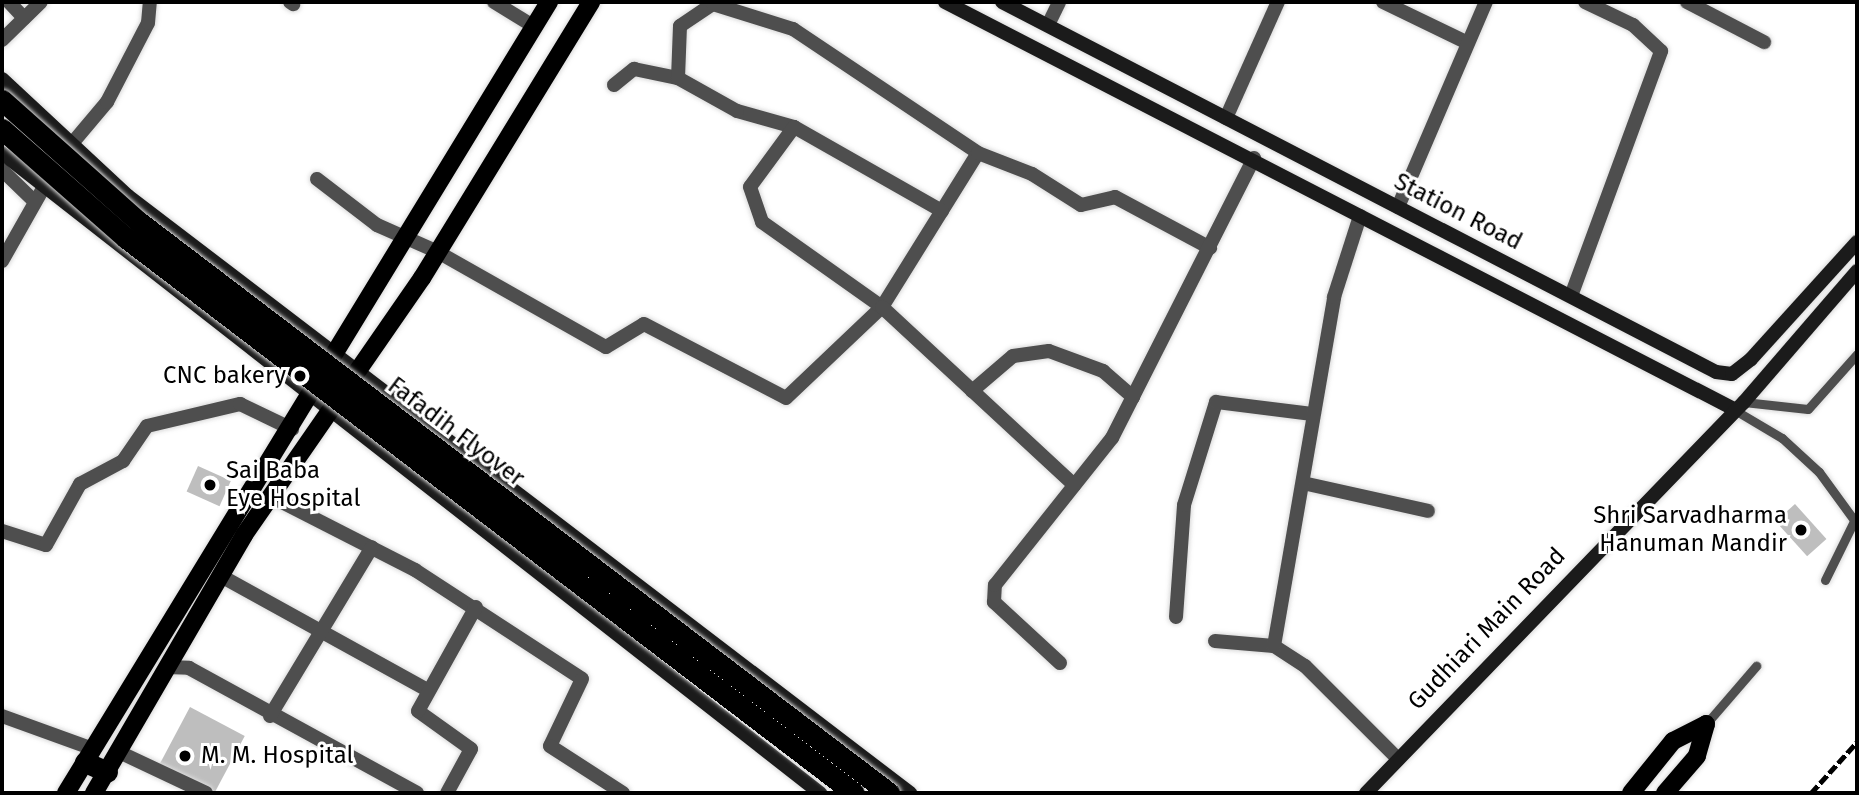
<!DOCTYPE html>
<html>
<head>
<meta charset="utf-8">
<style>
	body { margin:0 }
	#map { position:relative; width:1859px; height:795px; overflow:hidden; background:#fff; font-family:"Fira Sans",sans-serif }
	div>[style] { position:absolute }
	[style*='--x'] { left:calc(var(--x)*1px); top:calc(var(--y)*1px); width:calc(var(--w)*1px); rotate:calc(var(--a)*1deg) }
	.building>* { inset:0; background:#bebebe; transform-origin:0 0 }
	.roads { filter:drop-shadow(0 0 2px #dbdbdb) drop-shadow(0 0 2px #dbdbdb) }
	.lane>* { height:9px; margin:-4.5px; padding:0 4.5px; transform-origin:4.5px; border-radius:4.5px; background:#4e4e4e }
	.street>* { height:14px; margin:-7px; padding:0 7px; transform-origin:7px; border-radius:7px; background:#4e4e4e }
	.secondary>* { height:14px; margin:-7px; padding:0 7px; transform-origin:7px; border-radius:7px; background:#1b1b1b }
	.primary>* { height:18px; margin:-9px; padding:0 9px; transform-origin:9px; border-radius:9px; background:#000 }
	.highway>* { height:21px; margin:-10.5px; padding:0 10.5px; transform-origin:10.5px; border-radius:10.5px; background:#000 }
	.rail>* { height:4.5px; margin-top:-2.25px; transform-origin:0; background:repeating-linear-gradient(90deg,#000 0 10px,transparent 0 13.5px) }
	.bridges { filter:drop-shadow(0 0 2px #dbdbdb) drop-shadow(0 0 2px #dbdbdb) }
	.highway-bridge>* { height:21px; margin:-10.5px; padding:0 10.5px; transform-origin:10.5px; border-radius:10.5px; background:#000 }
	.dots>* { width:19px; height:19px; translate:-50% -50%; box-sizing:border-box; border:4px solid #fff; border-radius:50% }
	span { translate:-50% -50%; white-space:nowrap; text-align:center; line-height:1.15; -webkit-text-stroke:6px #fff; paint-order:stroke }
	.street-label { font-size:24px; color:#000 }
	.poi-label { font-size:24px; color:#000 }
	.right { translate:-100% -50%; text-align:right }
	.left { translate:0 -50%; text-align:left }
	.frame { position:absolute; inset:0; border:4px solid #000; pointer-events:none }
</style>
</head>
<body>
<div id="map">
	<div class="building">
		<div style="left:198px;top:466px;width:36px;height:28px;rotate:24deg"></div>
		<div style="left:1795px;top:504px;width:47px;height:26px;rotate:48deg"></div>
		<div style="left:190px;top:707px;width:62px;height:64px;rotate:28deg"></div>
	</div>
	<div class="roads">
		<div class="lane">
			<div style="--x:1744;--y:402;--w:64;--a:6.2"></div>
			<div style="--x:1808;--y:409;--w:74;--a:-48.3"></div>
			<div style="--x:1733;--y:409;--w:57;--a:30.6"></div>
			<div style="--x:1782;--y:438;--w:50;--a:42.6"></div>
			<div style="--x:1819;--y:472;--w:59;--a:53.9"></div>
			<div style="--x:1825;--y:580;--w:70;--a:-63.8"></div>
			<div style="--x:1706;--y:724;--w:77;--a:-49.2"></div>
		</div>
		<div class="street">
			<div style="--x:9;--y:2;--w:22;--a:47"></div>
			<div style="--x:290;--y:2;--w:4;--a:34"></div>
			<div style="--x:494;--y:2;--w:48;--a:31.4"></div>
			<div style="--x:1383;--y:2;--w:94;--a:25.8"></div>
			<div style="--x:1687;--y:2;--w:87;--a:27.5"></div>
			<div style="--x:1048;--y:25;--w:25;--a:-64"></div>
			<div style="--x:2;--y:40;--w:54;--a:-44.3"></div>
			<div style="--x:614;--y:85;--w:26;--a:-39"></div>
			<div style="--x:634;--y:69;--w:45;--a:11.6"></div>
			<div style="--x:1226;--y:118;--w:127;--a:-65.9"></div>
			<div style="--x:794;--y:127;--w:59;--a:-164.3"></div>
			<div style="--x:737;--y:111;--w:68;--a:-150.8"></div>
			<div style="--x:678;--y:78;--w:52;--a:-87.8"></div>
			<div style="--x:680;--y:26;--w:40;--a:-34"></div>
			<div style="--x:713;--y:4;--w:84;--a:17.4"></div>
			<div style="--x:793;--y:29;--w:223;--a:33.8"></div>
			<div style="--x:64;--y:153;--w:67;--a:-49.9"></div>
			<div style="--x:107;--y:102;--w:89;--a:-62.6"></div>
			<div style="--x:148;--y:23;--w:21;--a:-85"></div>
			<div style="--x:2;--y:170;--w:45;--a:44.1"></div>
			<div style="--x:317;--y:179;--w:76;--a:37.5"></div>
			<div style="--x:377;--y:225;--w:64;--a:23.8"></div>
			<div style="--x:436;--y:251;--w:195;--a:29.5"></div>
			<div style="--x:606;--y:347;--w:44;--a:-31.2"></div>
			<div style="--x:644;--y:324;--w:160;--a:27.5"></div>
			<div style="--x:786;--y:398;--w:132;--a:-43.5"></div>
			<div style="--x:882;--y:307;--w:181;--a:-58.1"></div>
			<div style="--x:978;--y:153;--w:58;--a:21.3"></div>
			<div style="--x:1032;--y:174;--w:58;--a:32.3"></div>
			<div style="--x:1081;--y:205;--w:35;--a:-13"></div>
			<div style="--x:1115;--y:197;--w:108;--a:28.2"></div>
			<div style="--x:1398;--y:207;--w:223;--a:-66.8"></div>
			<div style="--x:942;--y:211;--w:170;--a:-150.4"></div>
			<div style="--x:794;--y:127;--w:74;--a:126.3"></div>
			<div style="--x:750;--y:187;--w:37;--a:71"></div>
			<div style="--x:762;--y:222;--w:147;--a:35.3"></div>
			<div style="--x:882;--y:307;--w:262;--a:42.8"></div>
			<div style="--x:2;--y:261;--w:98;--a:-60.5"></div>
			<div style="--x:1571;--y:296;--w:261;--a:-69.8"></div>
			<div style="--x:1661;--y:51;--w:38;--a:-137"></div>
			<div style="--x:1633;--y:25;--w:53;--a:-154.4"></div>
			<div style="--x:972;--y:391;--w:54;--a:-40.5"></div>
			<div style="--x:1013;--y:356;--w:36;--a:-8"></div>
			<div style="--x:1049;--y:351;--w:58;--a:20.3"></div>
			<div style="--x:1103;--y:371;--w:40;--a:41"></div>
			<div style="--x:1303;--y:483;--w:128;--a:12.6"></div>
			<div style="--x:270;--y:496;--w:163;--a:27"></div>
			<div style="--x:415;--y:570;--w:199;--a:33.1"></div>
			<div style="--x:582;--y:679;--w:74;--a:115.5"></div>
			<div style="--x:550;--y:746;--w:87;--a:32.8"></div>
			<div style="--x:2;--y:531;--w:46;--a:17.7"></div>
			<div style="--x:46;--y:545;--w:70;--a:-60.9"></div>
			<div style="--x:80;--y:484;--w:49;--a:-28.1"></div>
			<div style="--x:123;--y:461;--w:42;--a:-55.6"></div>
			<div style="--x:147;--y:426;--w:96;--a:-13.3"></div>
			<div style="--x:240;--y:404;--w:58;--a:25.7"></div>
			<div style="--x:221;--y:576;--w:234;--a:28.9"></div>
			<div style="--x:1176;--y:617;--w:112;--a:-85.9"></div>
			<div style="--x:1184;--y:505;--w:108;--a:-72.7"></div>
			<div style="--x:1216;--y:402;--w:98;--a:7.1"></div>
			<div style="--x:1215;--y:641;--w:59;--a:4.8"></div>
			<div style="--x:1274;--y:646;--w:37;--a:33"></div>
			<div style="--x:1305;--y:666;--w:130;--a:45"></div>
			<div style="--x:1274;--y:646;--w:354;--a:-80.2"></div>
			<div style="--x:1334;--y:297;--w:85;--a:-72.2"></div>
			<div style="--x:1060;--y:663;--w:90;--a:-137.3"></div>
			<div style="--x:994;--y:602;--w:17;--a:-87"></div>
			<div style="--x:995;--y:585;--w:188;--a:-51.5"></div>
			<div style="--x:1112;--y:438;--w:314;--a:-63.1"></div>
			<div style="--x:166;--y:667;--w:23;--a:2"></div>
			<div style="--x:189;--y:668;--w:260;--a:28.7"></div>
			<div style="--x:2;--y:716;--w:97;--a:19.9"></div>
			<div style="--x:270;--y:716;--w:197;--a:-58.9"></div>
			<div style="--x:119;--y:752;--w:96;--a:25.2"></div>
			<div style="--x:447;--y:793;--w:50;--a:-61.4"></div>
			<div style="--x:471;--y:749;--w:65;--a:-144.4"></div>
			<div style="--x:418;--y:711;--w:119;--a:-60.9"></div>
		</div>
		<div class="secondary">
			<div style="--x:945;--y:2;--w:886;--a:27.29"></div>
			<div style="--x:1002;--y:2;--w:804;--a:27.39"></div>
			<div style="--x:1716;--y:372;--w:16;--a:7"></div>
			<div style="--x:1732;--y:374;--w:24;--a:-38"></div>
			<div style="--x:1751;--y:359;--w:158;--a:-47.8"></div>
			<div style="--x:2;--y:79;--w:172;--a:42.9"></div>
			<div style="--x:128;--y:196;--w:984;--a:37.36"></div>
			<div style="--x:2;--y:153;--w:1039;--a:38.04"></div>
			<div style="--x:1366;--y:793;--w:544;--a:-45.97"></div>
			<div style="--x:1744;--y:402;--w:173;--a:-49.2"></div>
		</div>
		<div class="primary">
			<div style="--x:66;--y:793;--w:927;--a:-58.59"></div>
			<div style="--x:94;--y:793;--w:298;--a:-59.8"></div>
			<div style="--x:244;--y:535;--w:313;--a:-55.3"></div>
			<div style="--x:422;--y:278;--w:324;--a:-58.5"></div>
			<div style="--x:1631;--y:793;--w:67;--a:-51.1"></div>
			<div style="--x:1673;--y:741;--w:37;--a:-27"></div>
			<div style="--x:1706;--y:724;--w:33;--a:106"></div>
			<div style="--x:1697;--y:756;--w:49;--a:130.9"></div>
		</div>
		<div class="highway">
			<div style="--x:85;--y:762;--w:24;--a:24"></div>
		</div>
	</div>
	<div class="rail">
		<div style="--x:1811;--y:793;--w:69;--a:-48"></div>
	</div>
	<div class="bridges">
		<div class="highway-bridge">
			<div style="--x:2;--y:100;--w:183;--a:41.7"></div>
			<div style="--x:139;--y:222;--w:943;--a:37.28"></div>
			<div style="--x:2;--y:129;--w:165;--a:41.3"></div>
			<div style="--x:126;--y:238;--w:915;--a:37.32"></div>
		</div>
	</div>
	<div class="dots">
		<div style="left:300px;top:376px;background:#000"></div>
		<div style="left:210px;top:485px;background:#000"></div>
		<div style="left:1801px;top:530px;background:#000"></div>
		<div style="left:185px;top:756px;background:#000"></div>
	</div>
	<div class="street-label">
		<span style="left:1458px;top:212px;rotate:27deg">Station Road</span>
		<span style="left:456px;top:432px;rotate:37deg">Fafadih Flyover</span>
		<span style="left:1487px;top:629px;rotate:-46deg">Gudhiari Main Road</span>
	</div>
	<div class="poi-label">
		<span class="right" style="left:286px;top:376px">CNC bakery</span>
		<span class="left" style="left:226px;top:485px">Sai Baba<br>Eye Hospital</span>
		<span class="right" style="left:1787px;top:530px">Shri Sarvadharma<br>Hanuman Mandir</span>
		<span class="left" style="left:201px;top:756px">M. M. Hospital</span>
	</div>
	<div class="frame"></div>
</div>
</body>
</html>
